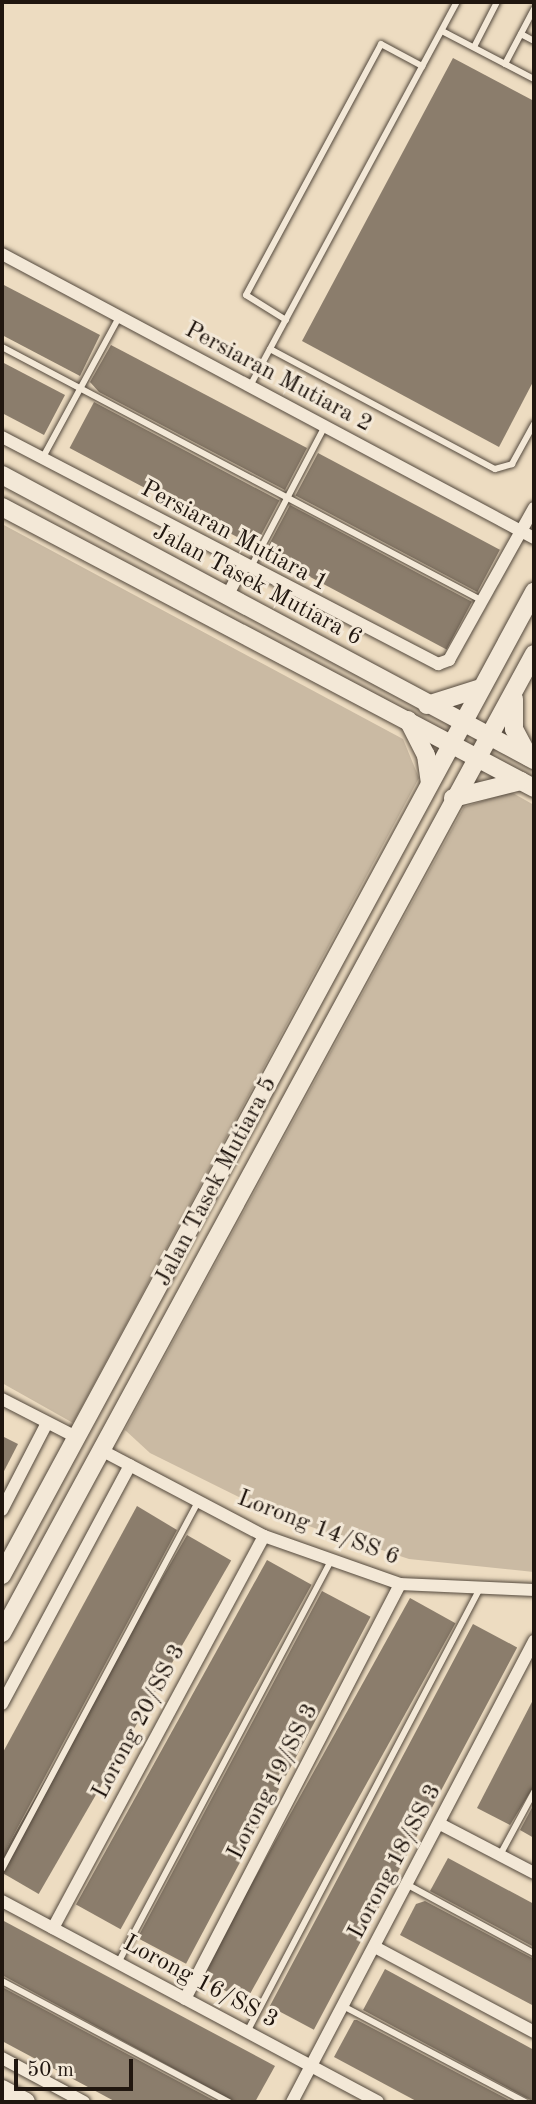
<!DOCTYPE html>
<html>
<head>
<meta charset="utf-8">
<style>
	body { margin:0 }
	#map { position:relative; width:536px; height:2104px; overflow:hidden; background:#eddcc1; font-family:"Old Standard TT",serif }
	div>[style] { position:absolute }
	[style*='--x'] { left:calc(var(--x)*1px); top:calc(var(--y)*1px); width:calc(var(--w)*1px); rotate:calc(var(--a)*1deg) }
	.green>* { inset:0; background:#cabaa3 }
	.building>* { inset:0; background:#8b7d6c; transform-origin:0 0 }
	.roads { filter:drop-shadow(0 0 2px #53483c) drop-shadow(0 0 2px #53483c) }
	.lane>* { height:6px; margin:-3px; padding:0 3px; transform-origin:3px; border-radius:3px; background:#f3e8d7 }
	.street>* { height:12px; margin:-6px; padding:0 6px; transform-origin:6px; border-radius:6px; background:#f3e8d7 }
	.secondary>* { height:18px; margin:-9px; padding:0 9px; transform-origin:9px; border-radius:9px; background:#f3e8d7 }
	span { translate:-50% -50%; white-space:nowrap; text-align:center; line-height:1.15; -webkit-text-stroke:6px #f3e8d7; paint-order:stroke }
	.street-label { font-size:24px; color:#20160f }
	.frame { position:absolute; inset:0; border:4px solid #20160f; pointer-events:none }
	.scale { position:absolute; left:14px; top:2059px; width:119px; height:32px; box-sizing:border-box; border:4px solid #20160f; border-top:0; padding-left:9px; font-size:21px; line-height:24px; white-space:nowrap; color:#20160f; -webkit-text-stroke:5px #f3e8d7; paint-order:stroke }
</style>
</head>
<body>
<div id="map">
	<div class="green">
		<div style="clip-path:polygon(2px 524px,403px 739px,419px 778px,73px 1423px,2px 1383px)"></div>
		<div style="clip-path:polygon(511px 792px,534px 805px,534px 1572px,409px 1559px,275px 1515px,150px 1453px,125px 1430px,464px 807px)"></div>
	</div>
	<div class="building">
		<div style="clip-path:polygon(453px 58px,534px 101px,534px 380px,499px 447px,302px 341px)"></div>
		<div style="clip-path:polygon(2px 284px,100px 335px,80px 376px,2px 335px)"></div>
		<div style="clip-path:polygon(111px 345px,307px 448px,285px 490px,99px 392px,90px 382px)"></div>
		<div style="clip-path:polygon(2px 362px,65px 395px,44px 435px,2px 413px)"></div>
		<div style="left:94px;top:402px;width:210px;height:52px;rotate:28deg"></div>
		<div style="left:318px;top:453px;width:206px;height:48px;rotate:28deg"></div>
		<div style="left:290px;top:505px;width:206px;height:54px;rotate:28deg"></div>
		<div style="clip-path:polygon(2px 1436px,18px 1444px,2px 1475px)"></div>
		<div style="clip-path:polygon(137px 1506px,177px 1530px,2px 1857px,2px 1754px)"></div>
		<div style="left:187px;top:1535px;width:51px;height:385px;rotate:30deg"></div>
		<div style="left:267px;top:1560px;width:51px;height:394px;rotate:29deg"></div>
		<div style="left:322px;top:1591px;width:55px;height:393px;rotate:28deg"></div>
		<div style="left:410px;top:1598px;width:52px;height:433px;rotate:29deg"></div>
		<div style="left:473px;top:1624px;width:50px;height:433px;rotate:28deg"></div>
		<div style="clip-path:polygon(534px 1698px,534px 1786px,510px 1825px,477px 1808px)"></div>
		<div style="clip-path:polygon(534px 1804px,534px 1838px,520px 1830px)"></div>
		<div style="clip-path:polygon(448px 1858px,534px 1904px,534px 1947px,430px 1891px)"></div>
		<div style="clip-path:polygon(425px 1901px,534px 1959px,534px 2006px,400px 1935px,416px 1904px)"></div>
		<div style="clip-path:polygon(2px 1920px,275px 2066px,255px 2102px,235px 2102px,2px 1975px)"></div>
		<div style="clip-path:polygon(385px 1969px,534px 2050px,534px 2102px,363px 2010px)"></div>
		<div style="clip-path:polygon(2px 1987px,217px 2102px,116px 2102px,2px 2041px)"></div>
		<div style="clip-path:polygon(354px 2020px,357px 2020px,513px 2102px,418px 2102px,334px 2057px)"></div>
	</div>
	<div class="roads">
		<div class="lane">
			<div style="--x:442;--y:31;--w:104;--a:27.6"></div>
			<div style="--x:521;--y:34;--w:15;--a:28"></div>
			<div style="--x:474;--y:47;--w:51;--a:-62.9"></div>
			<div style="--x:505;--y:64;--w:62;--a:-62.2"></div>
			<div style="--x:286;--y:320;--w:47;--a:-148"></div>
			<div style="--x:246;--y:295;--w:285;--a:-61.7"></div>
			<div style="--x:381;--y:44;--w:47;--a:28.2"></div>
			<div style="--x:2;--y:347;--w:544;--a:27.84"></div>
			<div style="--x:270;--y:349;--w:255;--a:28.1"></div>
			<div style="--x:495;--y:469;--w:18;--a:-16"></div>
			<div style="--x:512;--y:464;--w:46;--a:-61.2"></div>
			<div style="--x:250;--y:386;--w:436;--a:-61.7"></div>
			<div style="--x:42;--y:459;--w:162;--a:-61.5"></div>
			<div style="--x:251;--y:567;--w:159;--a:-62.3"></div>
			<div style="--x:500;--y:1855;--w:72;--a:-61.6"></div>
			<div style="--x:2;--y:1869;--w:416;--a:-61.9"></div>
			<div style="--x:408;--y:1885;--w:143;--a:28.4"></div>
			<div style="--x:118;--y:1963;--w:455;--a:-62.1"></div>
			<div style="--x:2;--y:1981;--w:257;--a:28.1"></div>
			<div style="--x:343;--y:2006;--w:206;--a:27.8"></div>
			<div style="--x:247;--y:2032;--w:498;--a:-62.3"></div>
		</div>
		<div class="street">
			<div style="--x:2;--y:254;--w:603;--a:28.09"></div>
			<div style="--x:2;--y:437;--w:492;--a:27.5"></div>
			<div style="--x:438;--y:664;--w:12;--a:-20"></div>
			<div style="--x:449;--y:660;--w:174;--a:-60.8"></div>
			<div style="--x:226;--y:598;--w:36;--a:-62"></div>
			<div style="--x:2;--y:1399;--w:83;--a:27.2"></div>
			<div style="--x:101;--y:1450;--w:184;--a:27.8"></div>
			<div style="--x:264;--y:1536;--w:144;--a:19.4"></div>
			<div style="--x:400;--y:1584;--w:134;--a:2.6"></div>
			<div style="--x:2;--y:1510;--w:98;--a:-62.7"></div>
			<div style="--x:2;--y:1704;--w:271;--a:-61.8"></div>
			<div style="--x:440;--y:1824;--w:106;--a:27.5"></div>
			<div style="--x:2;--y:1901;--w:426;--a:28.1"></div>
			<div style="--x:53;--y:1928;--w:445;--a:-61.7"></div>
			<div style="--x:375;--y:1947;--w:180;--a:28.1"></div>
			<div style="--x:185;--y:1999;--w:467;--a:-62.6"></div>
			<div style="--x:2;--y:2058;--w:93;--a:28.2"></div>
			<div style="--x:292;--y:2102;--w:521;--a:-62.3"></div>
		</div>
		<div class="secondary">
			<div style="--x:2;--y:475;--w:604;--a:28.18"></div>
			<div style="--x:2;--y:507;--w:602;--a:27.84"></div>
			<div style="--x:514;--y:699;--w:30;--a:90"></div>
			<div style="--x:514;--y:729;--w:32;--a:62"></div>
			<div style="--x:427;--y:705;--w:57;--a:-17.5"></div>
			<div style="--x:408;--y:720;--w:39;--a:63"></div>
			<div style="--x:426;--y:755;--w:27;--a:82"></div>
			<div style="--x:453;--y:798;--w:70;--a:-14"></div>
			<div style="--x:2;--y:1575;--w:1118;--a:-61.58"></div>
			<div style="--x:2;--y:1633;--w:1114;--a:-61.48"></div>
			<div style="--x:2;--y:2089;--w:27;--a:28"></div>
		</div>
	</div>
	<div class="street-label">
		<span style="left:278px;top:378px;rotate:28deg">Persiaran Mutiara 2</span>
		<span style="left:234px;top:537px;rotate:28deg">Persiaran Mutiara 1</span>
		<span style="left:257px;top:586px;rotate:28deg">Jalan Tasek Mutiara 6</span>
		<span style="left:217px;top:1182px;rotate:-62deg">Jalan Tasek Mutiara 5</span>
		<span style="left:318px;top:1529px;rotate:21deg">Lorong 14/SS 6</span>
		<span style="left:140px;top:1722px;rotate:-62deg">Lorong 20/SS 3</span>
		<span style="left:274px;top:1782px;rotate:-63deg">Lorong 19/SS 3</span>
		<span style="left:396px;top:1862px;rotate:-62deg">Lorong 18/SS 3</span>
		<span style="left:200px;top:1983px;rotate:28deg">Lorong 16/SS 3</span>
	</div>
	<div class="frame"></div>
	<div class="scale">50 m</div>
</div>
</body>
</html>
